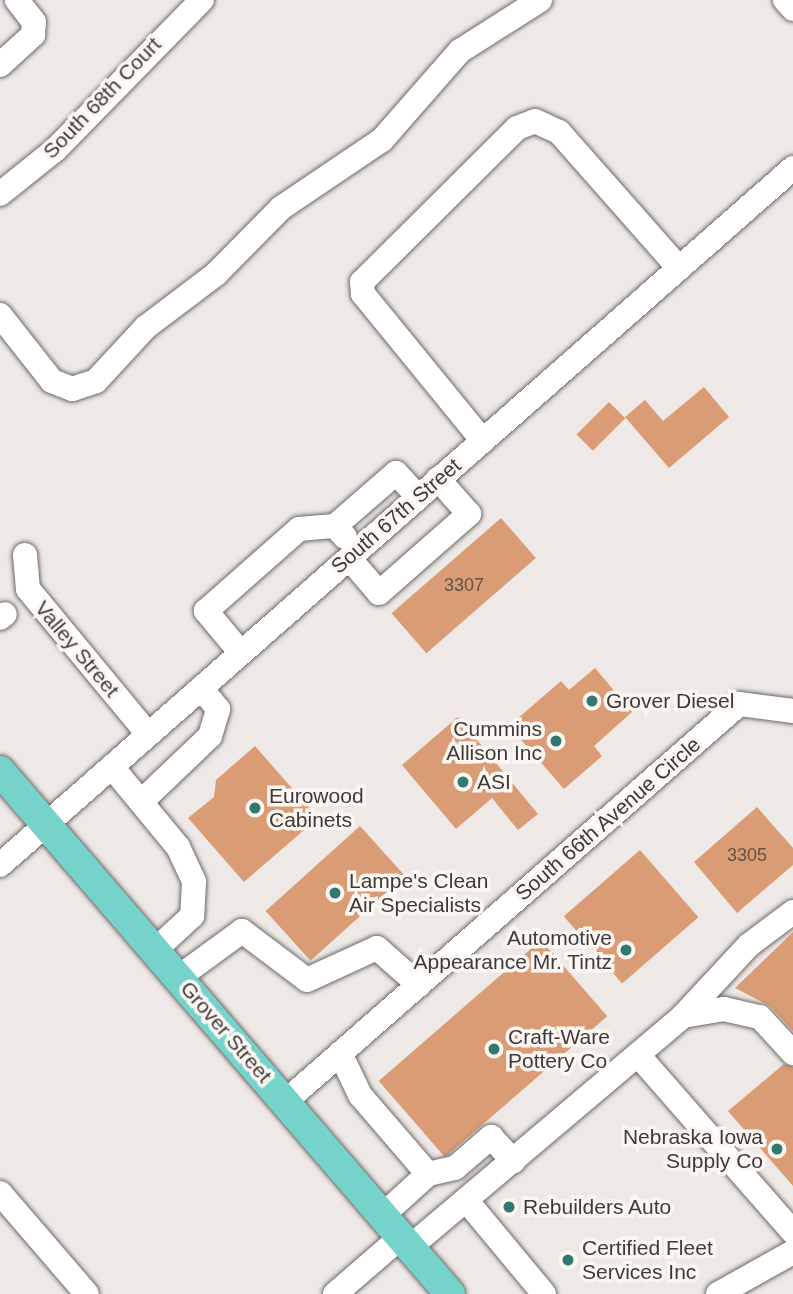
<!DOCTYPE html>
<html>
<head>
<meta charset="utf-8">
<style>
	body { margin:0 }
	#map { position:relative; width:793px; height:1294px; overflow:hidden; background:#eee9e6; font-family:Helvetica,sans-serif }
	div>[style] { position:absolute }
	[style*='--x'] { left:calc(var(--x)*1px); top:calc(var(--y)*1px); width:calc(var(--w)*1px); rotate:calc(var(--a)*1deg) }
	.building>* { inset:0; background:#da9c74; transform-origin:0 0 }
	.roads { filter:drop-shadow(0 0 2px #6d6966) drop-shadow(0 0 2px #6d6966) }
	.minor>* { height:24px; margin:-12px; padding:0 12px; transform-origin:12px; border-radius:12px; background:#fff }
	.major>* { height:30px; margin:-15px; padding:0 15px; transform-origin:15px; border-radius:15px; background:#76d3cc }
	.dots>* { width:19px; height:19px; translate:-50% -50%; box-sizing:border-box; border:4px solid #fcf6f3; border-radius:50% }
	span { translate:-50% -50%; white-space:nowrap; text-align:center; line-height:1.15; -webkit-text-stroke:7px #fcf6f3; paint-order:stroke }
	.number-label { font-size:18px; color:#645348 }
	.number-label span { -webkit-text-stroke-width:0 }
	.street-label { font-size:21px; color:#3d3b3a }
	.poi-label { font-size:21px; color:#3d3b3a }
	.left { translate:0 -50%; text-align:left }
	.right { translate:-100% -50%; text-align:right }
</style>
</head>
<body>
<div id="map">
	<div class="building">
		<div style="clip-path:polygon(704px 387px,729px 417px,669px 468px,625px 417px,645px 400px,663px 421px)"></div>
		<div style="left:609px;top:402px;width:23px;height:46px;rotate:45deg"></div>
		<div style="left:501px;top:518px;width:53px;height:145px;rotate:49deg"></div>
		<div style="clip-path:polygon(595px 668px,632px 712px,594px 746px,602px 756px,564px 789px,509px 726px,561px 681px,569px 690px)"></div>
		<div style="clip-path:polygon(458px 717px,538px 814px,518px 830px,492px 798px,456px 829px,402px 765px)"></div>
		<div style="clip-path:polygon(255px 746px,318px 818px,244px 882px,188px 818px,214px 797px,216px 780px)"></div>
		<div style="clip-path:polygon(757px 807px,793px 848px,793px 865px,737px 913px,694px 862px)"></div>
		<div style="left:360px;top:826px;width:67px;height:127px;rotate:48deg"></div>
		<div style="left:640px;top:850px;width:89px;height:101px;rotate:49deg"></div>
		<div style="clip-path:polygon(793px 932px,793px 1031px,770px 1006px,735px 988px)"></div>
		<div style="left:541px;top:940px;width:101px;height:215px;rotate:49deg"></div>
		<div style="clip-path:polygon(784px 1064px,793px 1067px,793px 1186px,728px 1111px)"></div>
	</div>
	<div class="roads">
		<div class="minor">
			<div style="--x:785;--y:0;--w:12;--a:48"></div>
			<div style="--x:0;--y:65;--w:45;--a:-42.3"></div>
			<div style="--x:33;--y:35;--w:13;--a:-86"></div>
			<div style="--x:34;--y:22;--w:28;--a:-128"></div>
			<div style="--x:0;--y:194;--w:70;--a:-38.7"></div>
			<div style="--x:55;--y:150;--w:210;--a:-45.6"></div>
			<div style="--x:0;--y:315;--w:84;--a:51.8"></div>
			<div style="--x:52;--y:381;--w:22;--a:22"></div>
			<div style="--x:72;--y:389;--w:25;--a:-18"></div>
			<div style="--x:96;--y:381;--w:74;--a:-47.2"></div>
			<div style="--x:146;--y:327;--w:88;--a:-37.1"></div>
			<div style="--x:216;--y:274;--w:93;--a:-45.4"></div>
			<div style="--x:281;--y:208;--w:122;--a:-34"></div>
			<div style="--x:382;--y:140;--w:118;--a:-48.8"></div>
			<div style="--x:460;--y:51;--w:95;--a:-32.5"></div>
			<div style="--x:483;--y:441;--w:190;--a:-129.2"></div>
			<div style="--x:363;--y:294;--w:12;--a:-95"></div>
			<div style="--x:362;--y:282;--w:218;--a:-44.8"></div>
			<div style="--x:517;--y:128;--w:19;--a:-21"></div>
			<div style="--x:535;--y:121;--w:26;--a:25"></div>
			<div style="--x:559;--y:132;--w:181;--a:48.6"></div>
			<div style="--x:345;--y:537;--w:15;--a:-132"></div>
			<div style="--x:335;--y:526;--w:81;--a:-41"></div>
			<div style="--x:396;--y:473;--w:33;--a:47"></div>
			<div style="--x:25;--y:555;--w:34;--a:85"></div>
			<div style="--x:28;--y:589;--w:188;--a:50.4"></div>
			<div style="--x:349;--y:558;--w:46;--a:49.4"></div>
			<div style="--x:379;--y:593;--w:120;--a:-41.3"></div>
			<div style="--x:469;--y:514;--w:47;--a:-131.5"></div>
			<div style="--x:0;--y:618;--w:6;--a:-39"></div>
			<div style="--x:241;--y:653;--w:55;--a:-129.8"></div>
			<div style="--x:206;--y:611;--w:124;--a:-41.4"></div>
			<div style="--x:299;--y:529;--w:36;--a:-5"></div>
			<div style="--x:112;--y:767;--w:104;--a:50.5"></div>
			<div style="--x:178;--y:847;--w:38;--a:65"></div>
			<div style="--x:194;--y:882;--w:34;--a:93"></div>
			<div style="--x:192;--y:916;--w:50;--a:137.4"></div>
			<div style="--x:142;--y:801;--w:94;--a:-43.7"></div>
			<div style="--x:210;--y:736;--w:28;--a:-73"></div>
			<div style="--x:218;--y:709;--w:27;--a:-129"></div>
			<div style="--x:0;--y:865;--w:1056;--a:-41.31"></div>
			<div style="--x:179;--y:977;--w:78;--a:-36.1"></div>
			<div style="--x:242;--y:931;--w:81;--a:37"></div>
			<div style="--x:307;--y:980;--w:77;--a:-24.6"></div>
			<div style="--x:377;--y:948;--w:56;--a:41.4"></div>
			<div style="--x:683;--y:1016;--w:97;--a:-47.1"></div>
			<div style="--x:749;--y:945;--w:55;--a:-36.9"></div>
			<div style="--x:340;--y:1053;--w:47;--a:64.5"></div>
			<div style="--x:360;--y:1095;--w:104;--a:49.3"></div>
			<div style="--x:428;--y:1174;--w:61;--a:137.7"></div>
			<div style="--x:638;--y:1055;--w:235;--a:48.8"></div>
			<div style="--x:286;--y:1101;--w:602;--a:-41.23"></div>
			<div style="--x:739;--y:704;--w:54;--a:7.4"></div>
			<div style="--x:428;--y:1174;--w:28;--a:-13"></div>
			<div style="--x:455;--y:1168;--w:48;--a:-40.7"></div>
			<div style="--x:491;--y:1137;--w:33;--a:47"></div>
			<div style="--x:0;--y:1193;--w:133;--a:49.3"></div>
			<div style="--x:466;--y:1200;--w:122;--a:50.3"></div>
			<div style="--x:410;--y:1247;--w:358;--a:-40.2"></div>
			<div style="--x:683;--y:1016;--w:42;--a:-9.7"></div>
			<div style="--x:724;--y:1009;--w:37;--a:13"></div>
			<div style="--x:760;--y:1017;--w:49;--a:47.5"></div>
			<div style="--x:335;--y:1294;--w:87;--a:-40.8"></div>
			<div style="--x:718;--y:1294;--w:86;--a:-29.2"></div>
		</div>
		<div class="major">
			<div style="--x:0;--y:771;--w:690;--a:49.29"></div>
		</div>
	</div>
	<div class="dots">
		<div style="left:592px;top:701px;background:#307870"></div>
		<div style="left:556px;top:741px;background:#307870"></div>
		<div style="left:463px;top:782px;background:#307870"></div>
		<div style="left:255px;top:808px;background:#307870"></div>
		<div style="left:335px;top:893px;background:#307870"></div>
		<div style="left:626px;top:950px;background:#307870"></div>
		<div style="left:494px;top:1049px;background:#307870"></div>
		<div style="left:777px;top:1149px;background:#307870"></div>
		<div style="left:509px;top:1207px;background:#307870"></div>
		<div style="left:568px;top:1260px;background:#307870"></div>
	</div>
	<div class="number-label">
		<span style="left:464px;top:585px">3307</span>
		<span style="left:747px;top:855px">3305</span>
	</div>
	<div class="street-label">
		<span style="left:102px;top:98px;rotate:-46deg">South 68th Court</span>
		<span style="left:396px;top:516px;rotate:-41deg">South 67th Street</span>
		<span style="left:77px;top:649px;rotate:50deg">Valley Street</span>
		<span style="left:608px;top:819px;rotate:-41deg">South 66th Avenue Circle</span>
		<span style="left:226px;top:1032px;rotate:49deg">Grover Street</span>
	</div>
	<div class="poi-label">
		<span class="left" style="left:606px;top:701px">Grover Diesel</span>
		<span class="right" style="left:542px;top:741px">Cummins<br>Allison Inc</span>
		<span class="left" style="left:477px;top:782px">ASI</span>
		<span class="left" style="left:269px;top:808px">Eurowood<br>Cabinets</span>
		<span class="left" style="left:349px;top:893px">Lampe's Clean<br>Air Specialists</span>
		<span class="right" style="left:612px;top:950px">Automotive<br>Appearance Mr. Tintz</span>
		<span class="left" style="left:508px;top:1049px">Craft-Ware<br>Pottery Co</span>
		<span class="right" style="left:763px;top:1149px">Nebraska Iowa<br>Supply Co</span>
		<span class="left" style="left:523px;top:1207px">Rebuilders Auto</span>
		<span class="left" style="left:582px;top:1260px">Certified Fleet<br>Services Inc</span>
	</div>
</div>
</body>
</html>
